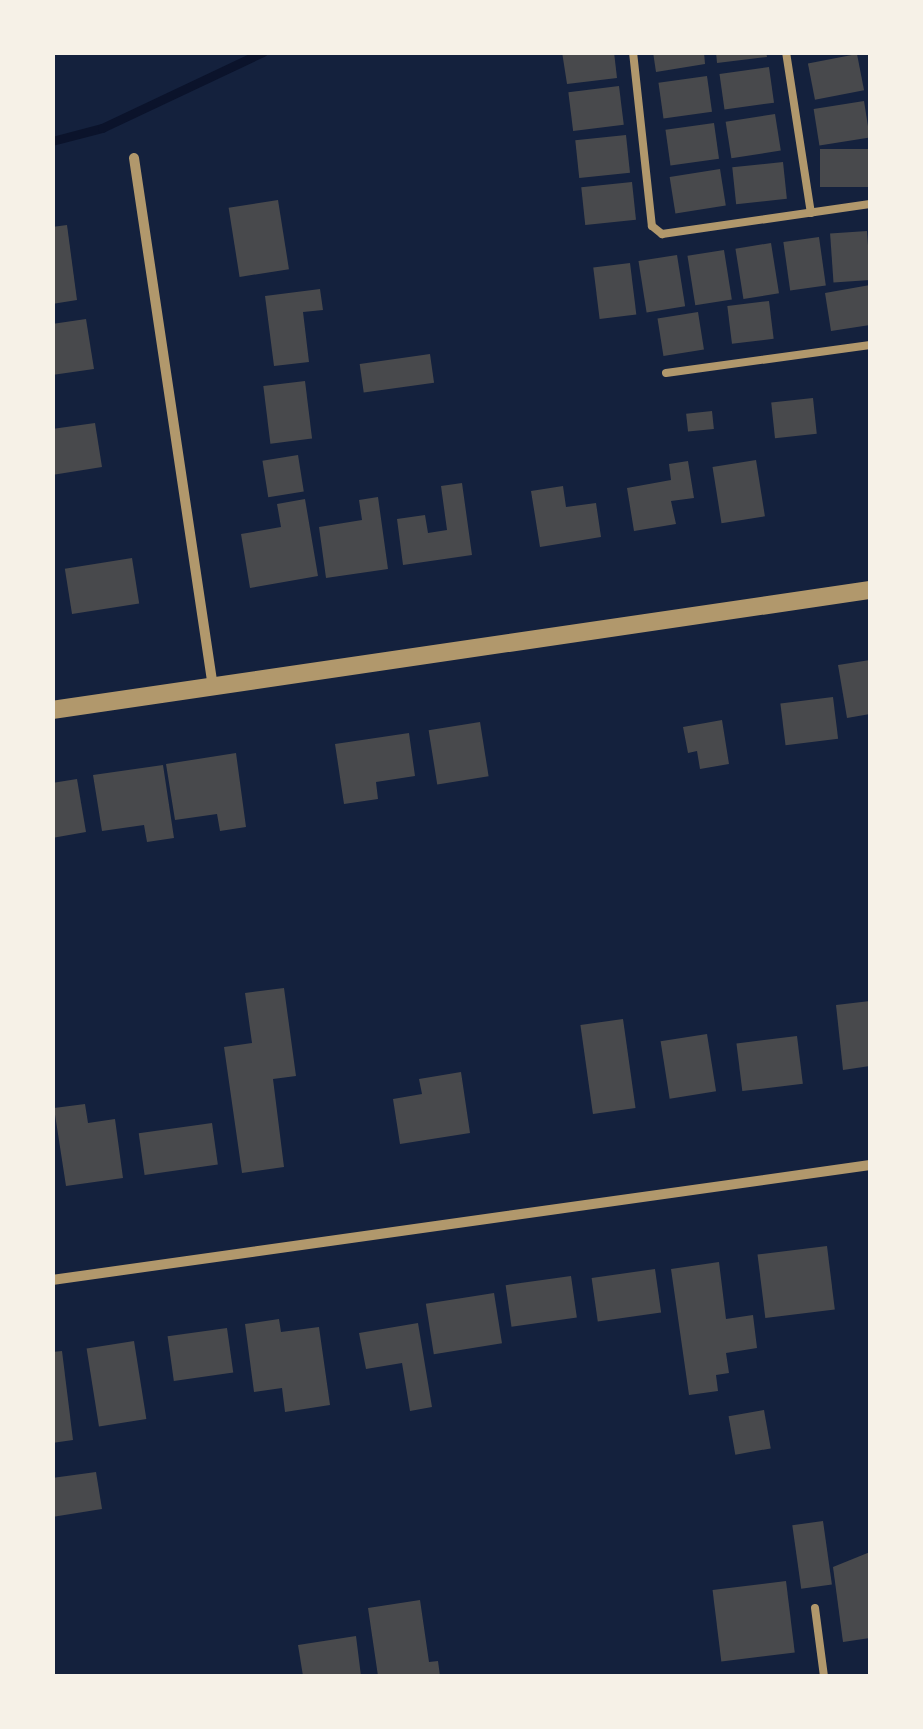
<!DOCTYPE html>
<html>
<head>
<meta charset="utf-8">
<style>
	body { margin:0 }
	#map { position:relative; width:923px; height:1729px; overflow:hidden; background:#14213d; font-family:"Sofia Sans Condensed",sans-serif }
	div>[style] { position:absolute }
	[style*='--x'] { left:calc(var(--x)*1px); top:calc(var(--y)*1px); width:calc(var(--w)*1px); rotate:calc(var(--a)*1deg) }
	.stream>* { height:9px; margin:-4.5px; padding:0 4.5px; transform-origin:4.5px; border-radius:4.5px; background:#0b132b }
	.building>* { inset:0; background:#48494c; transform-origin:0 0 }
	.service>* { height:8px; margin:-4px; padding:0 4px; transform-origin:4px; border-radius:4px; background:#b1986c }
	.minor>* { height:10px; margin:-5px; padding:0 5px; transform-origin:5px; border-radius:5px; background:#b1986c }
	.tertiary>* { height:18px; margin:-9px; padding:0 9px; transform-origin:9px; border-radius:9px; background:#b1986c }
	span { translate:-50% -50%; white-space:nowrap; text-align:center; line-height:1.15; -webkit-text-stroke:10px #f6f1e7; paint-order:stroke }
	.frame { position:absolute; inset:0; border:55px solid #f6f1e7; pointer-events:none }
</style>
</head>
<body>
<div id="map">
	<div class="stream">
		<div style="--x:52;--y:141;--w:52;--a:-14.6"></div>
		<div style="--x:102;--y:128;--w:178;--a:-25.3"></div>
	</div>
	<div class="building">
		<div style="clip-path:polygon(562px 52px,614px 52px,617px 78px,567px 84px)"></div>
		<div style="clip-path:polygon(653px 52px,704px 52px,705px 64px,656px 72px)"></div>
		<div style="clip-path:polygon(716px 52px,766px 52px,767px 57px,717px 63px)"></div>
		<div style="left:857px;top:54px;width:37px;height:50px;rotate:79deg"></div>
		<div style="left:769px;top:67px;width:36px;height:50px;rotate:82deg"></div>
		<div style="left:707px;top:76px;width:36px;height:49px;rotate:82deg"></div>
		<div style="left:619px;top:86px;width:39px;height:51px;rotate:83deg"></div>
		<div style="left:864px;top:101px;width:37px;height:51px;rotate:81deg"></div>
		<div style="left:775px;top:114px;width:37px;height:50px;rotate:81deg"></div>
		<div style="left:714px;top:123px;width:36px;height:49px;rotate:82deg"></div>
		<div style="left:626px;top:135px;width:38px;height:51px;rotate:84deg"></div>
		<div style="left:870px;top:149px;width:38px;height:50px;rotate:90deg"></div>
		<div style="left:783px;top:162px;width:37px;height:51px;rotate:84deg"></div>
		<div style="left:720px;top:169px;width:37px;height:51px;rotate:81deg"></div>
		<div style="left:632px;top:182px;width:38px;height:51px;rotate:84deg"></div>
		<div style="left:278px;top:200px;width:70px;height:50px;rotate:81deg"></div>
		<div style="clip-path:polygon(67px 225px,77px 300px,52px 304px,52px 227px)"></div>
		<div style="left:867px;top:231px;width:49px;height:37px;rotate:86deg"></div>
		<div style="left:819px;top:237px;width:49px;height:36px;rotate:82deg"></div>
		<div style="left:771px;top:243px;width:51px;height:36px;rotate:81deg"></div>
		<div style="left:724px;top:250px;width:50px;height:37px;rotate:81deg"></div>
		<div style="left:677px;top:255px;width:52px;height:39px;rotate:81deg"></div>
		<div style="left:630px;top:263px;width:52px;height:37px;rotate:83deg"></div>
		<div style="clip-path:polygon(870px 285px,870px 325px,831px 331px,825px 293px)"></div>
		<div style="clip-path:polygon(320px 289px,323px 310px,303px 312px,309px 362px,274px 366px,265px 296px)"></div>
		<div style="left:769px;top:301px;width:38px;height:42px;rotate:83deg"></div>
		<div style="left:698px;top:312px;width:38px;height:41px;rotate:81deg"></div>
		<div style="clip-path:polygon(86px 319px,94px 369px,52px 375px,52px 324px)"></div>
		<div style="left:430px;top:354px;width:29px;height:71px;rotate:82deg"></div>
		<div style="left:305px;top:381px;width:58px;height:42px;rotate:83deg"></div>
		<div style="left:813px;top:398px;width:36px;height:42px;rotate:84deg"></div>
		<div style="left:712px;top:411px;width:18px;height:26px;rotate:84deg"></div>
		<div style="clip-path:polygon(95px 423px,102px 467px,52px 475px,52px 429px)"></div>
		<div style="left:298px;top:455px;width:37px;height:36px;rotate:81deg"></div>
		<div style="left:756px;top:460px;width:57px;height:44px;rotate:81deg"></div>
		<div style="clip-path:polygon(688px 461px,694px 498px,671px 501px,676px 524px,634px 531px,627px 488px,671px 480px,669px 464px)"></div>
		<div style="clip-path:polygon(462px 483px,472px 555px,403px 565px,397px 519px,425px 515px,428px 533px,447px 530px,441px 486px)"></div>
		<div style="clip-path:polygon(563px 486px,566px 507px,596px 503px,601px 537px,540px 547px,531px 491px)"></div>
		<div style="clip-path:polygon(378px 497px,388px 569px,326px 578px,319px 527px,362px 520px,359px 500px)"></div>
		<div style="clip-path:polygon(305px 499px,318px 576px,250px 588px,241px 534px,281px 527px,277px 504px)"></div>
		<div style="left:132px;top:558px;width:46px;height:68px;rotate:81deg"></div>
		<div style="clip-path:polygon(870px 660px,870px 714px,847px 718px,838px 665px)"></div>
		<div style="left:833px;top:697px;width:42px;height:53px;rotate:83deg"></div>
		<div style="clip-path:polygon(722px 720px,729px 764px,700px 769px,697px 751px,688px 753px,683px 727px)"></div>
		<div style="left:480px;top:722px;width:55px;height:52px;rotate:81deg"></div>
		<div style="clip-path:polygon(409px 733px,415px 776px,376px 782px,378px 799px,344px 804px,335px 744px)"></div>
		<div style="clip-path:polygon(236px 753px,246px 827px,220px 831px,217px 814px,175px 820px,166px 764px)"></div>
		<div style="clip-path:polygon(163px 765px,174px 838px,147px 842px,144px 825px,102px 831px,93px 775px)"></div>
		<div style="clip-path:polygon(77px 779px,86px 832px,52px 838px,52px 783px)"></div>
		<div style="clip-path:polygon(284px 988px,296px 1076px,273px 1079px,284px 1167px,242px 1173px,224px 1047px,252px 1043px,245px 993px)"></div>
		<div style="clip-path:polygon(870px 1001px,870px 1066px,843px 1070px,836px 1005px)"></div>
		<div style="left:623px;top:1019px;width:90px;height:43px;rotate:82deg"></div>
		<div style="left:707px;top:1034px;width:58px;height:47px;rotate:81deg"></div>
		<div style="left:797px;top:1036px;width:48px;height:61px;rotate:83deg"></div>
		<div style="clip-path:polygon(461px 1072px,470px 1133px,400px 1144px,393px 1099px,422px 1094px,419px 1079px)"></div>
		<div style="clip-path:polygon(85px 1104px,88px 1123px,115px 1119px,123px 1178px,66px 1186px,54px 1108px)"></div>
		<div style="left:212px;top:1123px;width:42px;height:74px;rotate:82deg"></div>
		<div style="left:827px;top:1246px;width:64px;height:70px;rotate:83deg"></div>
		<div style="clip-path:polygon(719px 1262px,726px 1319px,753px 1315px,757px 1348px,726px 1353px,729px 1373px,716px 1375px,718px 1391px,689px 1395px,671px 1269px)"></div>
		<div style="left:655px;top:1269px;width:44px;height:64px;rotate:82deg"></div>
		<div style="left:571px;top:1276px;width:42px;height:66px;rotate:82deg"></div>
		<div style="left:494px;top:1293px;width:51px;height:69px;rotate:81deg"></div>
		<div style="clip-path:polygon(279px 1319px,281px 1332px,319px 1327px,330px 1405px,285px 1412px,282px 1388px,254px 1392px,245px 1324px)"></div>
		<div style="clip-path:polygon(418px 1323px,432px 1407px,410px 1411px,402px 1363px,366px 1369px,359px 1333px)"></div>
		<div style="left:227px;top:1328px;width:45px;height:60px;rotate:82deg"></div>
		<div style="left:134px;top:1341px;width:79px;height:48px;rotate:81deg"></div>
		<div style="clip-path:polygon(62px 1351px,73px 1440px,52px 1443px,52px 1352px)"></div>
		<div style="left:764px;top:1410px;width:39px;height:36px;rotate:80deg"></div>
		<div style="clip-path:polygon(96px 1472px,102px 1509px,52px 1517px,52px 1478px)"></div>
		<div style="left:823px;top:1521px;width:64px;height:31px;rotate:82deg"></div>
		<div style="clip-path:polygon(870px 1552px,870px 1638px,843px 1642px,833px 1567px)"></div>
		<div style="left:786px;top:1581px;width:72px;height:74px;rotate:83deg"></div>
		<div style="clip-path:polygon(420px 1600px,429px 1662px,438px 1661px,440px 1676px,378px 1676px,368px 1608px)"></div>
		<div style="clip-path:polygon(356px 1636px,361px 1676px,303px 1676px,298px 1645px)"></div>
	</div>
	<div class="service">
		<div style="--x:633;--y:52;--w:175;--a:83.8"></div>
		<div style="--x:652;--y:226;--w:13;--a:39"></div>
		<div style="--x:662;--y:234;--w:210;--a:-8.2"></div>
		<div style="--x:786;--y:52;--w:163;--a:81.2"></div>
		<div style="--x:666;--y:373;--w:206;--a:-7.8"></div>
		<div style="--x:815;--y:1608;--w:69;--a:82.5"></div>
	</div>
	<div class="minor">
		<div style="--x:134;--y:158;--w:535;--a:81.51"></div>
		<div style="--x:52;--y:1280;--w:826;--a:-8"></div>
	</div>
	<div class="tertiary">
		<div style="--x:52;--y:710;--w:827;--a:-8.35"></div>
	</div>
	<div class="frame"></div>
</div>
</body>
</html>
